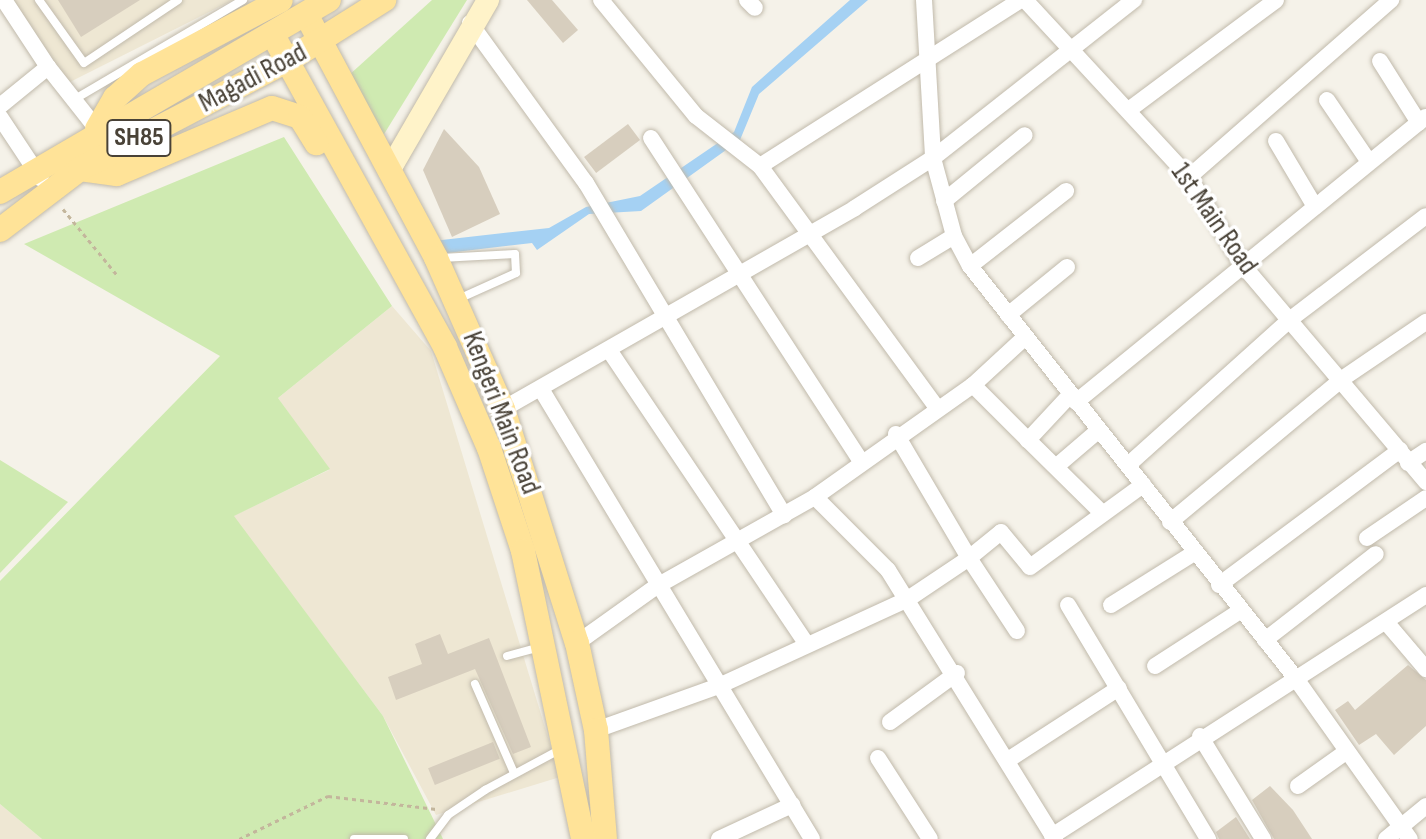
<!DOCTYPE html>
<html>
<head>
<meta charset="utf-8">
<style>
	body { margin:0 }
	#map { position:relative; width:1426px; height:839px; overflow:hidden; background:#f5f2e9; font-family:"Sofia Sans Condensed",sans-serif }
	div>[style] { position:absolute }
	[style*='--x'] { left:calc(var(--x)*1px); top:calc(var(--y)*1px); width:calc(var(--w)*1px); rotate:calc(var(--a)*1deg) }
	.education>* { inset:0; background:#eee7d3 }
	.green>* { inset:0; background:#cfeab1 }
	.water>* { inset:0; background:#a5d1f3 }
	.building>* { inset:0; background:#d7cebe; transform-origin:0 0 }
	.path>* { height:3px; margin-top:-1.5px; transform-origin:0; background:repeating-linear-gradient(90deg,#c3b69c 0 4px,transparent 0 8px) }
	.roads { filter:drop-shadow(0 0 2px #c1baab) drop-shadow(0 0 2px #c1baab) }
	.lane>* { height:8px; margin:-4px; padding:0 4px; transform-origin:4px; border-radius:4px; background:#fff }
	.street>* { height:16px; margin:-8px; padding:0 8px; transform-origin:8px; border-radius:8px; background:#fff }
	.secondary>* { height:22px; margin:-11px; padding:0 11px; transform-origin:11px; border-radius:11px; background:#fff3c9 }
	.primary>* { height:24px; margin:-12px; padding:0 12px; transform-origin:12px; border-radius:12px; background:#ffe398 }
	span { translate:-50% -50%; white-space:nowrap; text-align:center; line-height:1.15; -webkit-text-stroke:7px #fff; paint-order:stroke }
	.shield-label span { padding:2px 6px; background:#fff; border:2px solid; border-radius:6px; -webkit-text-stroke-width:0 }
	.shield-label { font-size:26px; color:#494237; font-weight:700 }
	.street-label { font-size:28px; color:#494237 }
</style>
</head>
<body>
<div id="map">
	<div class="education">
		<div style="clip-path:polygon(13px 0,233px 0,66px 84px)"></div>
		<div style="clip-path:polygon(392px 306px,431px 351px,560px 777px,436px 815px,383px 716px,233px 516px,329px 470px,278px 398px)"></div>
		<div style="clip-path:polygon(0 804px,42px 839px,0 839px)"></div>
	</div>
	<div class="green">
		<div style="clip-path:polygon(432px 0,467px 0,381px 139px,348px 76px)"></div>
		<div style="clip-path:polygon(284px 137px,392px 306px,278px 398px,330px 469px,234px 516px,383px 716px,443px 839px,42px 839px,0 804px,0 581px,220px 356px,24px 244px)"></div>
		<div style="clip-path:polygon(0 460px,68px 502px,0 573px)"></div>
	</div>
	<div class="water">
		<div style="clip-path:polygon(850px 0,868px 0,759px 94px,740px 140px,641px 211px,589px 214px,537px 250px,532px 243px,439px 254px,433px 241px,549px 228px,586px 207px,640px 196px,734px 132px,752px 87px)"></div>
	</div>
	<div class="building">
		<div style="clip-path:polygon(58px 0,140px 0,81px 37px)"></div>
		<div style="clip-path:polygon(527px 0,552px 0,578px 30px,563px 43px)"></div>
		<div style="left:628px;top:124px;width:20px;height:55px;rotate:53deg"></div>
		<div style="clip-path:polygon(444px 129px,479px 167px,500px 214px,452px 237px,423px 170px)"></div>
		<div style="clip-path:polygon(440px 634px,448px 654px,489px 638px,531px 747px,513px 754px,475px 669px,396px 700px,388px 677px,422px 664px,415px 644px)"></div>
		<div style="clip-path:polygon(1408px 665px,1426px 680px,1426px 726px,1394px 755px,1376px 734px,1359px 745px,1335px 710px,1348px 701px,1355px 710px)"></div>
		<div style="left:493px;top:742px;width:18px;height:70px;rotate:68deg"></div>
		<div style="clip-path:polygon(1270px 786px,1293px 810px,1312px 839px,1274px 839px,1252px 800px)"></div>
		<div style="clip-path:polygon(1236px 817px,1250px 839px,1219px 839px,1216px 832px)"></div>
	</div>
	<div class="path">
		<div style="--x:63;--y:209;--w:85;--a:50.7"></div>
		<div style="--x:239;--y:839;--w:99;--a:-25.8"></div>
		<div style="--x:328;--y:796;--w:109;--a:6.9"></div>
	</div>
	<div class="roads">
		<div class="lane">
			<div style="--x:39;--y:0;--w:77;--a:54.5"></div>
			<div style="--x:84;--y:63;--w:113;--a:-33.8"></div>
			<div style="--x:75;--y:99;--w:195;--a:-30.5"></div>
			<div style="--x:441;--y:258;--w:74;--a:-3.1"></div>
			<div style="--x:515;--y:254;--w:19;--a:87"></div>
			<div style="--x:516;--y:273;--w:66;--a:155.8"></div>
			<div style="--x:507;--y:656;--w:34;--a:-15"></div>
			<div style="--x:475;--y:684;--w:97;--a:66.3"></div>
			<div style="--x:354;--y:839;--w:50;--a:0"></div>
			<div style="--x:430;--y:839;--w:30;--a:-53"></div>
			<div style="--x:448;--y:815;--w:45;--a:-34"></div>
			<div style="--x:485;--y:790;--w:89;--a:-28.3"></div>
		</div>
		<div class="street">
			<div style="--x:4;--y:0;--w:80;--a:56.7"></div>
			<div style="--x:601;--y:0;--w:150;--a:50.7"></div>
			<div style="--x:696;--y:116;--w:81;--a:38"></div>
			<div style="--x:760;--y:166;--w:301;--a:53.8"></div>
			<div style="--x:747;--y:0;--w:11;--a:45"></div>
			<div style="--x:924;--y:0;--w:158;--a:86.7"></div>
			<div style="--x:933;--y:158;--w:81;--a:74.9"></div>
			<div style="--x:954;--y:236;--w:34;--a:62"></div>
			<div style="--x:970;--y:266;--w:523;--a:51.68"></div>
			<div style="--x:1294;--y:676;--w:200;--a:54.6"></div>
			<div style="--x:1025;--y:0;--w:241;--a:47.2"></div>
			<div style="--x:1189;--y:177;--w:100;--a:58.8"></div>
			<div style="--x:1241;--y:263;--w:287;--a:49.8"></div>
			<div style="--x:470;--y:23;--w:198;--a:54.1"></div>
			<div style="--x:586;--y:183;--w:387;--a:59.2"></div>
			<div style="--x:1380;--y:61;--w:73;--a:57.8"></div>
			<div style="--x:1327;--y:100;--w:75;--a:55.9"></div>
			<div style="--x:0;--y:106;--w:62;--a:-39.1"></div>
			<div style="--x:48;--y:67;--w:79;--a:51.7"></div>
			<div style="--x:1130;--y:109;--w:182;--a:-36.7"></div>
			<div style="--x:0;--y:117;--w:74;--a:56.5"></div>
			<div style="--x:651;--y:138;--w:385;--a:57"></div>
			<div style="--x:1276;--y:141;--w:74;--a:59.3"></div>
			<div style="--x:760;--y:166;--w:309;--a:-32.5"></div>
			<div style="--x:1189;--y:177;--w:269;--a:-41.2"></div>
			<div style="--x:944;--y:201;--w:104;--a:-39.2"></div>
			<div style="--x:918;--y:258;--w:42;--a:-31.4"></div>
			<div style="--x:970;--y:266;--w:122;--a:-38"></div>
			<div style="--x:1008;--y:315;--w:76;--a:-39.1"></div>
			<div style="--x:1023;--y:339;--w:68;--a:137.4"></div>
			<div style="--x:973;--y:385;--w:194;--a:144.7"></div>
			<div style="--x:815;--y:497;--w:103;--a:45"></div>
			<div style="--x:888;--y:570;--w:317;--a:58.2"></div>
			<div style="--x:609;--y:350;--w:355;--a:56.1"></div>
			<div style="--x:973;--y:385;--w:78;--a:45"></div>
			<div style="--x:541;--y:389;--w:525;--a:58.94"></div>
			<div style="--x:1070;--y:395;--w:62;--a:133"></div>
			<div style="--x:1028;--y:440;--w:104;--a:44.6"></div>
			<div style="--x:1076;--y:402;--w:451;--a:-39.2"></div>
			<div style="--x:503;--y:409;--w:405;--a:-29.7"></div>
			<div style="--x:855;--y:208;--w:93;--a:-32.7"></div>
			<div style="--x:933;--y:158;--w:256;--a:-38.2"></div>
			<div style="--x:1408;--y:463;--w:22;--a:-34"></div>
			<div style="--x:1058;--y:465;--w:54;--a:-40.5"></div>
			<div style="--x:1128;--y:465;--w:220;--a:-41.9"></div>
			<div style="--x:1292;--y:318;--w:168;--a:-37.3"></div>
			<div style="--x:1170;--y:522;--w:224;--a:-39.7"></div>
			<div style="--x:1342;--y:379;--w:102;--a:-34.2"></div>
			<div style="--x:1367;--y:538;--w:71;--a:-34.1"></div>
			<div style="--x:1219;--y:585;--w:226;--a:-36.7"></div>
			<div style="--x:1068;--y:605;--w:273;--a:59.1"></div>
			<div style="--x:1111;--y:605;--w:98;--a:-32.1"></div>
			<div style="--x:1386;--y:622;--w:62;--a:49.6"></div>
			<div style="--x:1017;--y:631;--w:87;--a:-123.3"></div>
			<div style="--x:969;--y:558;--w:41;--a:-39.1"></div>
			<div style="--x:1001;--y:532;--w:45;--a:50.4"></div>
			<div style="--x:1030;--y:567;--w:140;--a:-36"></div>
			<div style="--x:1265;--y:640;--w:140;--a:-37.8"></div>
			<div style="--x:577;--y:643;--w:98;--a:-35.5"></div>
			<div style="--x:657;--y:586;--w:181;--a:-29.4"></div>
			<div style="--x:1155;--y:666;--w:101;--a:-32.9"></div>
			<div style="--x:890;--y:722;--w:83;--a:-36.2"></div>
			<div style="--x:596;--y:730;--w:131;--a:-19.7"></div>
			<div style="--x:719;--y:686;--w:208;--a:-24.7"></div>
			<div style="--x:908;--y:599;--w:73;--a:-33.9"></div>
			<div style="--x:969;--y:558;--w:144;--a:-120.5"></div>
			<div style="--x:1200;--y:736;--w:121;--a:58.5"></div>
			<div style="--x:878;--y:758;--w:96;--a:57.3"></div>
			<div style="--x:1008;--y:760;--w:132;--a:-33"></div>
			<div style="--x:1298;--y:786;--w:60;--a:-35.5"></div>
			<div style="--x:1052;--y:836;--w:445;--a:-32.8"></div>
			<div style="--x:719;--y:839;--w:81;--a:-25"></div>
			<div style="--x:1386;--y:839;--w:52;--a:-39.5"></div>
		</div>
		<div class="secondary">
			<div style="--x:389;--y:171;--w:198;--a:-59.9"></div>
		</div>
		<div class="primary">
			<div style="--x:308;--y:18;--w:272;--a:61.9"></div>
			<div style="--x:436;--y:258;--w:165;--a:66.1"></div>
			<div style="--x:503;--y:409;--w:245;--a:72.5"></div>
			<div style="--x:577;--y:643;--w:89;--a:77.7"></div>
			<div style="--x:596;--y:730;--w:109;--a:85.3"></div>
			<div style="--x:274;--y:37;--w:354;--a:61.1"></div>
			<div style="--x:445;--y:347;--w:110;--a:66.5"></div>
			<div style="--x:489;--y:448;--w:108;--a:71.7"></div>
			<div style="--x:523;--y:551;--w:294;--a:78.2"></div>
			<div style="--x:97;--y:129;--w:36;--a:-60"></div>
			<div style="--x:115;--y:98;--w:36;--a:-42"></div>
			<div style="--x:142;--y:74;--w:157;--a:-28"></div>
			<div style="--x:80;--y:169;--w:37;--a:8"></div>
			<div style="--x:117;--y:174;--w:168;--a:-23.1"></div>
			<div style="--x:272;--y:108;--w:29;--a:18"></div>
			<div style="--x:300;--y:117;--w:31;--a:58"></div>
			<div style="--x:0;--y:192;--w:381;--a:-30.3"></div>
			<div style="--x:0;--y:230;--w:101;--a:-37.3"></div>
			<div style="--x:80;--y:169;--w:233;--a:-27.6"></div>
			<div style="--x:287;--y:61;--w:115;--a:-32.2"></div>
		</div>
	</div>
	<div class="shield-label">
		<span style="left:139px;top:138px">SH85</span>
	</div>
	<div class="street-label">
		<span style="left:253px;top:78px;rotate:-28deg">Magadi Road</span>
		<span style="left:1214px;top:219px;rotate:55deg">1st Main Road</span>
		<span style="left:501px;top:413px;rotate:69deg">Kengeri Main Road</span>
	</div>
</div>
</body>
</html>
